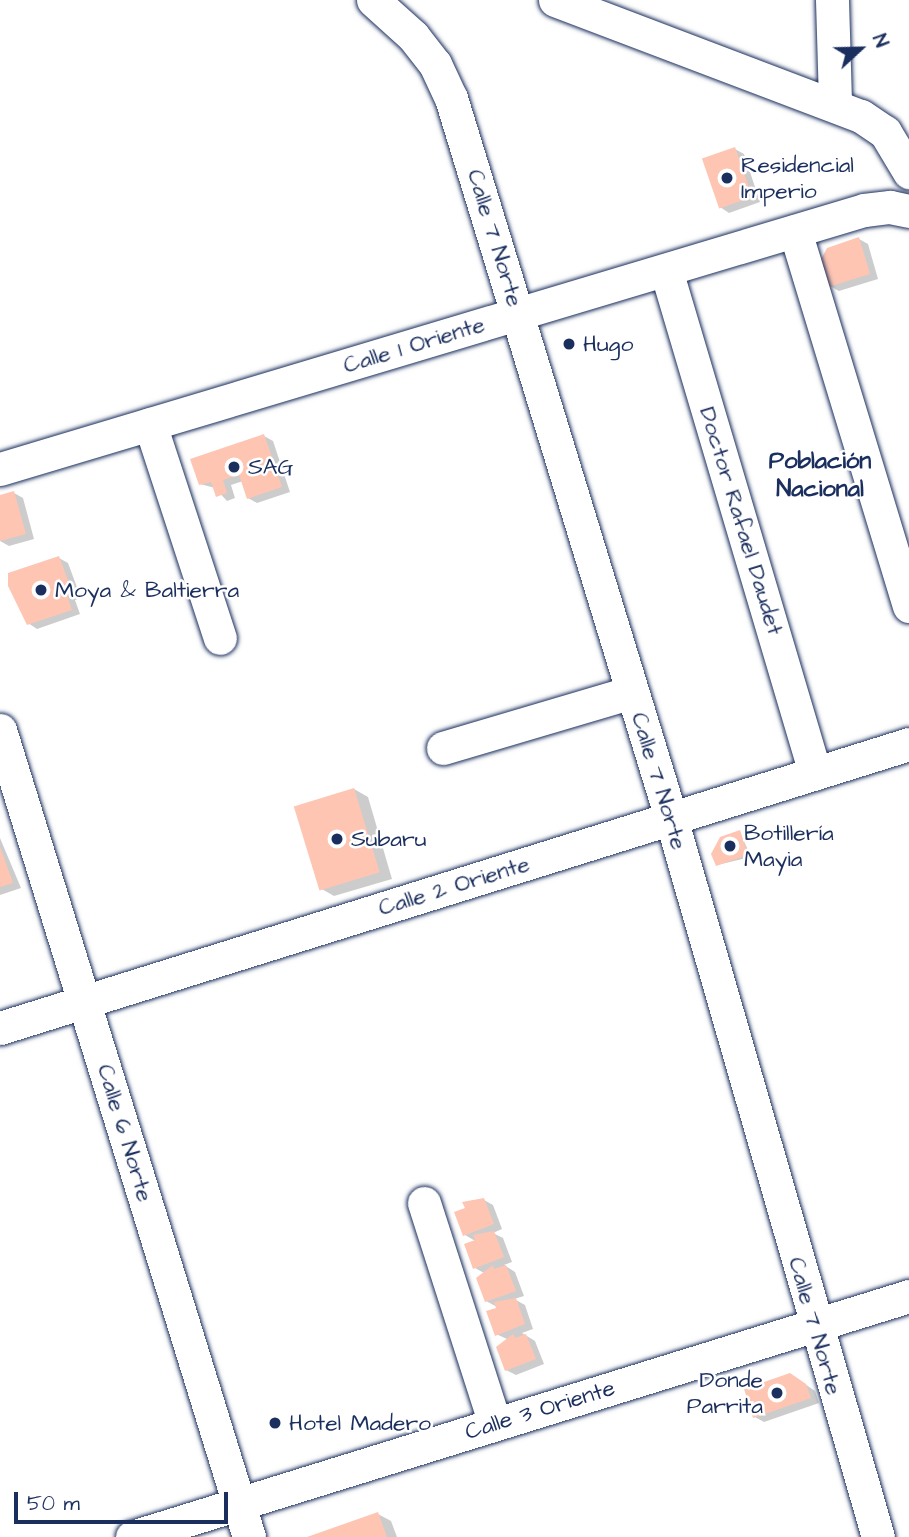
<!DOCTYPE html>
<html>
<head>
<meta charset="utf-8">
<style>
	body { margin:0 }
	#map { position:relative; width:909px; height:1537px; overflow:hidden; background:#fff; font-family:"Architects Daughter",sans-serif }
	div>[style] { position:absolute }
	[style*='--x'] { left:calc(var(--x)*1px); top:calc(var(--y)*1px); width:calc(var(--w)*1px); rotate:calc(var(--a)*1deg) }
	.shadow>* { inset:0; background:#0003 }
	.building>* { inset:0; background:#fec5b3; transform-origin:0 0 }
	.roads { filter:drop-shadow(0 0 2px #1b2f5e) drop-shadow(0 0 2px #1b2f5e) }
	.minor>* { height:33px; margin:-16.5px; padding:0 16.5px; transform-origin:16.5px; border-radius:16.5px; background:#fff }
	.dots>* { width:19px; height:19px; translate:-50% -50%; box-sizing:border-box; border:4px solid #fff; border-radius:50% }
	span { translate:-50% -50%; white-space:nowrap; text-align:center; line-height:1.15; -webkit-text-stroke:5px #fff; paint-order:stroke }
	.poi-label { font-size:23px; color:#1b2f5e }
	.left { translate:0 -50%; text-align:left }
	.right { translate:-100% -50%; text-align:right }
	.street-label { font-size:23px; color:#1b2f5e }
	.neighbourhood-label { font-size:24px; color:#1b2f5e; font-weight:700 }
	.north { position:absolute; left:825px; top:14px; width:70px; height:70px; -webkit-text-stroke:5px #fff; paint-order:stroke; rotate:68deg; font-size:19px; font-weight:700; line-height:28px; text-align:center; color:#1b2f5e }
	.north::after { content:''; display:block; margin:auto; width:24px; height:32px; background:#1b2f5e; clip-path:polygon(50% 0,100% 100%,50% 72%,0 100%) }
	.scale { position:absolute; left:14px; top:1492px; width:214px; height:32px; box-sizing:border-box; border:4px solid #1b2f5e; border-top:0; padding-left:9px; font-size:21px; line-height:24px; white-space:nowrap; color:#1b2f5e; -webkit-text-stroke:5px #fff; paint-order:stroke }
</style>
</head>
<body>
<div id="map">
	<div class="shadow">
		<div style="clip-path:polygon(735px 149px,744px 154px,760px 202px,729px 213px,720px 207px)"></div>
		<div style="clip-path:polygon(859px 239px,868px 244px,878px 279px,839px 291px,830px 286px)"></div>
		<div style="clip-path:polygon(264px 436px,273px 441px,290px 492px,257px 503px,248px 498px,243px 481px,231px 485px,235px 498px,227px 501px,215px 488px,200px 484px)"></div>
		<div style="clip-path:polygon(14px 493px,23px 498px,34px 539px,9px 546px,0 541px,0 497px)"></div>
		<div style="clip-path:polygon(59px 558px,68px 563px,81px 598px,75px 600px,80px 614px,37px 629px,28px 623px)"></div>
		<div style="clip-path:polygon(354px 789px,368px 797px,392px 879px,334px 896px,320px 888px)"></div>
		<div style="clip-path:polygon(740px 832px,751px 857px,717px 865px)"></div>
		<div style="clip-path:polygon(0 838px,21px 888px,0 895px)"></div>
		<div style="clip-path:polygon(484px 1200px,493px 1205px,502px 1229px,493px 1233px,503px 1238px,512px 1262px,504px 1265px,515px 1272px,524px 1296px,514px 1299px,525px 1305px,533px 1329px,522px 1333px,535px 1341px,544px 1364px,516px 1375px,506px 1370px,507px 1339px,496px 1334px,499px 1308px,486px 1301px,484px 1273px,475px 1268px,477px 1242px,465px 1235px)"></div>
		<div style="clip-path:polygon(799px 1380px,815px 1391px,819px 1403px,764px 1422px,755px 1417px)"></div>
		<div style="clip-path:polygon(378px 1514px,391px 1521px,397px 1537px,311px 1537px)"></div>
	</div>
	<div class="building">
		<div style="left:735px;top:147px;width:53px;height:35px;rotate:71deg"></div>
		<div style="clip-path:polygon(859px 237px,870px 274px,828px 287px,819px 263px,827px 248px)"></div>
		<div style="clip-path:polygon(264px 434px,282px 487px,247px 499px,239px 475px,223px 480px,227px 493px,216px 497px,211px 482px,199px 485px,190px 459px)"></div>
		<div style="clip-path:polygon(14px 491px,26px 534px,0 541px,0 495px)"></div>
		<div style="clip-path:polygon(59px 556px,73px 594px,67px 595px,72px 610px,27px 625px,8px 586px,8px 573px)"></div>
		<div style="left:354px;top:788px;width:88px;height:63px;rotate:73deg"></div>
		<div style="clip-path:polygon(740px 830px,748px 855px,716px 866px,711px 854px,720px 837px)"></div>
		<div style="clip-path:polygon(0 847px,13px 883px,0 887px)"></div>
		<div style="clip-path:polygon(484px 1198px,494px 1224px,463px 1236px,454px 1212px,465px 1208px,462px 1202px)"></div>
		<div style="clip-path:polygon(494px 1231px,504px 1257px,473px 1269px,464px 1244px,475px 1240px,473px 1235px)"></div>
		<div style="clip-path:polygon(493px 1265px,494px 1269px,506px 1265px,516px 1291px,485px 1302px,476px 1278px)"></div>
		<div style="clip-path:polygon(516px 1298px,525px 1324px,495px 1336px,486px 1311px,496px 1308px,494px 1302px)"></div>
		<div style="clip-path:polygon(513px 1334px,515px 1338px,526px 1334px,536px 1359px,505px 1371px,496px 1347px)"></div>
		<div style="clip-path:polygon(790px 1373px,806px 1384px,811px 1398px,753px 1418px,744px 1389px)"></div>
		<div style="clip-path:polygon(378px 1512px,387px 1537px,307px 1537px)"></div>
	</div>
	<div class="roads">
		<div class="minor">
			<div style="--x:373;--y:0;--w:54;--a:42"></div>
			<div style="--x:413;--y:36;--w:36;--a:52"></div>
			<div style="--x:435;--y:64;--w:38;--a:65"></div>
			<div style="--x:451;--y:98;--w:753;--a:73.01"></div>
			<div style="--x:671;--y:818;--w:748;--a:73.94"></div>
			<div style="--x:555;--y:0;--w:327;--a:20.8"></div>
			<div style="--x:861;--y:116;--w:29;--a:34"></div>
			<div style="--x:885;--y:132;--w:47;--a:59"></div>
			<div style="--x:832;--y:0;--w:104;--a:88.3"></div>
			<div style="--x:795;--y:231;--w:392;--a:73.1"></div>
			<div style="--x:666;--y:270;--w:525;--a:73.5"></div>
			<div style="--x:150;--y:424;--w:225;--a:71.9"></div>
			<div style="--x:0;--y:469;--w:902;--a:-16.69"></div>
			<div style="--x:864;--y:210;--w:26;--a:-7"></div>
			<div style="--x:890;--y:207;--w:19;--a:12"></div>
			<div style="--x:0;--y:730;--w:845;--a:72.85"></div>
			<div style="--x:443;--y:748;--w:197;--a:-16.5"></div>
			<div style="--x:0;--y:1028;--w:952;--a:-17.35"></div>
			<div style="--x:424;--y:1203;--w:232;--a:72.2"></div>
			<div style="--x:132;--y:1537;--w:814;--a:-17.23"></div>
		</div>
	</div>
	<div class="dots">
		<div style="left:727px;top:178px;background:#1b2f5e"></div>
		<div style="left:569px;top:344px;background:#1b2f5e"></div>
		<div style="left:234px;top:467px;background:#1b2f5e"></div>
		<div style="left:41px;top:590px;background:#1b2f5e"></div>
		<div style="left:337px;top:839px;background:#1b2f5e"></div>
		<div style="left:730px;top:846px;background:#1b2f5e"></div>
		<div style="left:777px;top:1393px;background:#1b2f5e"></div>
		<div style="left:275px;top:1423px;background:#1b2f5e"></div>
	</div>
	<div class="poi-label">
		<span class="left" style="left:741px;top:178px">Residencial<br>Imperio</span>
		<span class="left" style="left:583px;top:344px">Hugo</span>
		<span class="left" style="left:248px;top:467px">SAG</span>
		<span class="left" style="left:55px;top:590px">Moya &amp; Baltierra</span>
		<span class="left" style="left:744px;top:846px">Botillería<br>Mayia</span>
		<span class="left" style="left:351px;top:839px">Subaru</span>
		<span class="right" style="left:763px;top:1393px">Donde<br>Parrita</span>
		<span class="left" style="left:289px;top:1423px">Hotel Madero</span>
	</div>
	<div class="street-label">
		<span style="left:495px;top:238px;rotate:73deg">Calle 7 Norte</span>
		<span style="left:414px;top:345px;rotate:-17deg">Calle 1 Oriente</span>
		<span style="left:741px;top:521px;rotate:73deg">Doctor Rafael Daudet</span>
		<span style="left:659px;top:781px;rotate:73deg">Calle 7 Norte</span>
		<span style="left:454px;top:886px;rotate:-17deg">Calle 2 Oriente</span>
		<span style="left:125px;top:1133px;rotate:73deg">Calle 6 Norte</span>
		<span style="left:815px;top:1326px;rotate:74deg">Calle 7 Norte</span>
		<span style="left:540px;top:1410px;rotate:-17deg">Calle 3 Oriente</span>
	</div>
	<div class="neighbourhood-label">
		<span style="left:820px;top:476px">Población<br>Nacional</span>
	</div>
	<div class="north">N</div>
	<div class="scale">50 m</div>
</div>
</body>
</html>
